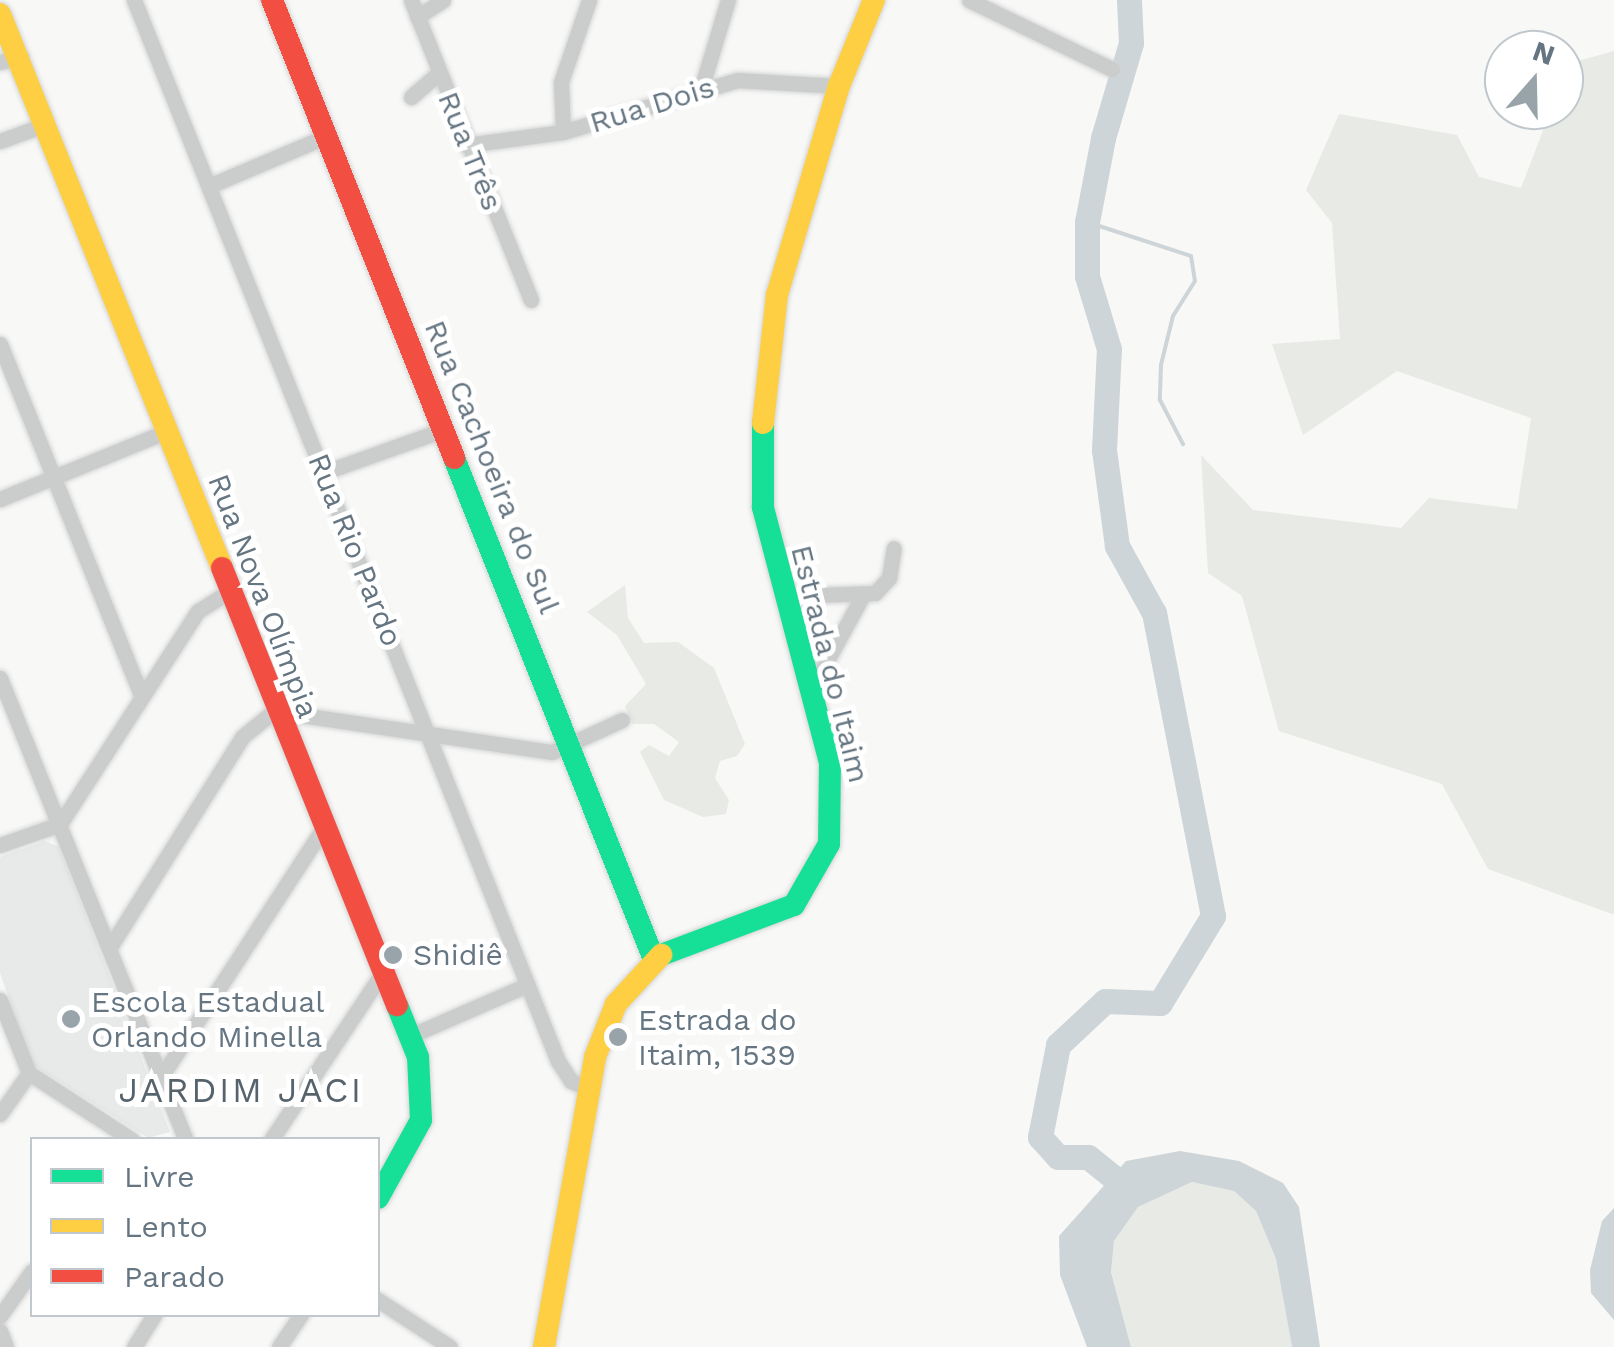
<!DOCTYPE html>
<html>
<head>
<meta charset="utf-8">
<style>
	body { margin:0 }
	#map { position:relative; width:1614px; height:1347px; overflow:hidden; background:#f8f8f7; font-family:"Work Sans",sans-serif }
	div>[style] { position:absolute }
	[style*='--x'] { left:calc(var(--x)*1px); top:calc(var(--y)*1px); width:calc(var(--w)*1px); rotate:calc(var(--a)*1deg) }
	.built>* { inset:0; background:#e8eae9 }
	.green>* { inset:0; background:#e7eae5 }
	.water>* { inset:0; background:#cdd5d8 }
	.stream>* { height:4px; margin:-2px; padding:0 2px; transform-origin:2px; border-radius:2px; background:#cdd5d8 }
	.river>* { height:25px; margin:-12.5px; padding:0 12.5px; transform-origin:12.5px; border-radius:12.5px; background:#cdd5d8 }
	.roads { filter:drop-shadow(0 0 2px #d4d5d5) drop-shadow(0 0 2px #d4d5d5) }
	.street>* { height:15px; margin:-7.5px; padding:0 7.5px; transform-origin:7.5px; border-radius:7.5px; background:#cbcdcd }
	.fast>* { height:22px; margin:-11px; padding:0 11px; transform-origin:11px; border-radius:11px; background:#16e098 }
	.slow>* { height:22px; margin:-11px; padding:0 11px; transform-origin:11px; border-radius:11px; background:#ffcf43 }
	.jam>* { height:22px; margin:-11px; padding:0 11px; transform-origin:11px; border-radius:11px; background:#f24e42 }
	.dots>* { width:28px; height:28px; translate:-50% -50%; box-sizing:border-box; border:5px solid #fff; border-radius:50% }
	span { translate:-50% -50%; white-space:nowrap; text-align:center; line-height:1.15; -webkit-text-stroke:10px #fff; paint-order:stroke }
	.street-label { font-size:30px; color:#657581 }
	.poi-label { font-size:30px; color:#657581 }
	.left { translate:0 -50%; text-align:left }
	.quarter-label { font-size:35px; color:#56636c; letter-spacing:2.5px }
	.legend { position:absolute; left:30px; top:1137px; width:350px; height:180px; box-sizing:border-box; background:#fff; border:2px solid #c1c8cd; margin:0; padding:12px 18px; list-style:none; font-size:30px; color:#657581 }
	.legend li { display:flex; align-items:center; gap:20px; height:50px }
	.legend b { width:50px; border:2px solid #c1c8cd }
	.north { position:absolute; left:1484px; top:30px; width:100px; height:100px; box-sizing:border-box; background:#fff; border:2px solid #c1c8cd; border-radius:50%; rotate:20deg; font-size:28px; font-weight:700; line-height:40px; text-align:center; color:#657581 }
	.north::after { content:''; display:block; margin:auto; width:35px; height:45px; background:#98a3aa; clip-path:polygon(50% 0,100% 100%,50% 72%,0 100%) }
</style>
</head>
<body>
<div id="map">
	<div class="built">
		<div style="clip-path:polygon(45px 841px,59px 847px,170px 1132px,148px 1138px,32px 1064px,0 973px,0 857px)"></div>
	</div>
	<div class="green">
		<div style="clip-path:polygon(1614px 51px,1614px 914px,1612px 914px,1488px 869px,1442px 784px,1279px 731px,1242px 596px,1208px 573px,1201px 455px,1253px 510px,1401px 528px,1429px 498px,1517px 509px,1531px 418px,1397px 371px,1303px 435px,1272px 344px,1340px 339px,1332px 223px,1306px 190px,1339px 114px,1457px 135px,1479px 177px,1521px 188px,1544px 128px,1516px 110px,1564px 110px,1564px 65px)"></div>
		<div style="clip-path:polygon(625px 585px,628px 618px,644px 643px,678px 642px,714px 668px,745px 744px,737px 756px,720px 761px,715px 778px,729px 800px,726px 814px,703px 817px,664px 800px,640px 752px,649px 745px,669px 756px,679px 742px,654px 724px,632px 724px,625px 706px,646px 684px,617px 635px,587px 612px)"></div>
		<div style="clip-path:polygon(1192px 1182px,1234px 1191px,1256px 1211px,1276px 1259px,1292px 1347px,1131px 1347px,1111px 1271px,1114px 1241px,1138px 1207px)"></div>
	</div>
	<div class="water">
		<div style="clip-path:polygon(1180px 1151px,1239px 1161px,1283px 1183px,1299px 1207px,1320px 1347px,1292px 1347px,1276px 1259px,1256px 1211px,1234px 1191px,1192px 1182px,1138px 1207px,1114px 1241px,1111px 1272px,1131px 1347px,1087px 1347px,1060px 1275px,1059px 1236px,1126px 1161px)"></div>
		<div style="clip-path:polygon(1614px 1208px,1614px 1320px,1591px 1293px,1590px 1270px,1602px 1221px)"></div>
	</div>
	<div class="stream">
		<div style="--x:1087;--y:222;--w:109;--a:18.1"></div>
		<div style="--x:1191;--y:256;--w:25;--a:81"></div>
		<div style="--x:1195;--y:281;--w:41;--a:122.2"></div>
		<div style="--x:1173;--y:316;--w:50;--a:103.8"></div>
		<div style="--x:1161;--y:365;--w:35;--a:92"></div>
		<div style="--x:1160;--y:400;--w:50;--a:62.4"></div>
	</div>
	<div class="river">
		<div style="--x:1123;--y:1185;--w:45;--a:-141.3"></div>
		<div style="--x:1088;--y:1157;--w:30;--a:180"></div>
		<div style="--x:1058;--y:1157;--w:27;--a:-132"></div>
		<div style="--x:1040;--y:1137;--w:94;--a:-78.9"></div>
		<div style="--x:1058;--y:1045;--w:64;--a:-43.1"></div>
		<div style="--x:1105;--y:1001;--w:55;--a:2.1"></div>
		<div style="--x:1160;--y:1003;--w:102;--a:-58.7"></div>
		<div style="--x:1213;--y:916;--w:309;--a:-101"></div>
		<div style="--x:1154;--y:613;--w:77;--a:-118.9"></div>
		<div style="--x:1117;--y:546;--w:97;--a:-97.7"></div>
		<div style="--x:1104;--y:450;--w:101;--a:-87.2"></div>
		<div style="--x:1109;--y:349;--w:76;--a:-106.8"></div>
		<div style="--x:1087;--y:276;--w:54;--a:-90"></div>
		<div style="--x:1087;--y:222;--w:86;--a:-79.2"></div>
		<div style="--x:1103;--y:138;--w:99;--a:-73.6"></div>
		<div style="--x:1131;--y:43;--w:43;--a:-92.7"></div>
	</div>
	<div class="roads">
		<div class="street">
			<div style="--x:134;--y:0;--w:1143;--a:68.22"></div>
			<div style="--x:558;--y:1061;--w:24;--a:57"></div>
			<div style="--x:571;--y:1081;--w:20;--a:24"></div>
			<div style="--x:411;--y:0;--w:323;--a:68.2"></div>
			<div style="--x:969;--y:0;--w:159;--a:25.8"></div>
			<div style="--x:417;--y:17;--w:31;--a:-33"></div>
			<div style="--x:0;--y:62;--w:22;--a:-13"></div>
			<div style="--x:702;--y:86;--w:90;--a:-73.2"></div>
			<div style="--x:411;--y:97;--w:37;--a:-41"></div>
			<div style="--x:563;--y:132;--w:50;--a:-92.3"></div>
			<div style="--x:561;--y:82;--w:87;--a:-71.1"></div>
			<div style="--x:0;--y:141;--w:50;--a:-19.9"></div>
			<div style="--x:466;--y:145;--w:98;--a:-7.6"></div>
			<div style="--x:563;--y:132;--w:182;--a:-16.6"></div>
			<div style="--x:737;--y:80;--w:102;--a:3.4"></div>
			<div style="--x:209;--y:186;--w:128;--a:-23"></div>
			<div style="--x:0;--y:344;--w:380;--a:68.1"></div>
			<div style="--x:325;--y:472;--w:128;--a:-19.6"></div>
			<div style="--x:0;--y:499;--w:178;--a:-22.1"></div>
			<div style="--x:786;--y:596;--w:89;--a:-1.9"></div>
			<div style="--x:875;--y:593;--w:21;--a:-47"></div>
			<div style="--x:889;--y:578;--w:30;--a:-81"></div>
			<div style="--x:0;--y:678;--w:498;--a:68.1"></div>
			<div style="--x:811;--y:690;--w:106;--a:-61.3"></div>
			<div style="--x:0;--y:845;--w:64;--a:-19.3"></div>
			<div style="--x:60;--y:824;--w:254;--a:-57.1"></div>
			<div style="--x:198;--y:611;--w:36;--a:-32"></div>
			<div style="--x:110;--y:947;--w:248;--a:-57.8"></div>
			<div style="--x:242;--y:737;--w:41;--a:-39.1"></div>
			<div style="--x:274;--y:711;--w:281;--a:8.4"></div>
			<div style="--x:552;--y:752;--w:77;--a:-24.6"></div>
			<div style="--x:0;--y:1000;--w:79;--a:68.3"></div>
			<div style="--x:410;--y:1036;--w:128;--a:-23.6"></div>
			<div style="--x:29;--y:1073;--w:123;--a:33"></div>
			<div style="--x:163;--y:1074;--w:295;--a:-56.9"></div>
			<div style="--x:0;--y:1114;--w:50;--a:-54.7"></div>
			<div style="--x:271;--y:1140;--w:202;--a:-56.3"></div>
			<div style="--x:378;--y:1300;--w:86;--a:33.1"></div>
			<div style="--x:0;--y:1316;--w:55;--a:-54.6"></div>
			<div style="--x:0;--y:1331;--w:17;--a:69"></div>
			<div style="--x:134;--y:1347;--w:39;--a:-58"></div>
			<div style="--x:279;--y:1347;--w:40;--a:-56"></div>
		</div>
		<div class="fast">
			<div style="--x:454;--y:458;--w:537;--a:68.26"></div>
			<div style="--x:661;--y:955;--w:142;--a:-20.6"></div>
			<div style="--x:794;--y:905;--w:70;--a:-60.2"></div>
			<div style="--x:829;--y:844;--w:81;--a:-89.3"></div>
			<div style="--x:830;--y:763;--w:265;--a:-104.7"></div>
			<div style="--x:763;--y:507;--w:84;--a:-90"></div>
			<div style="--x:378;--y:1198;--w:89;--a:-61.1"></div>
			<div style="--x:421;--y:1120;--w:63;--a:-92.7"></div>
			<div style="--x:418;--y:1057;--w:56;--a:-112"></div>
		</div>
		<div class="slow">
			<div style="--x:0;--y:14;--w:597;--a:68.16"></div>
			<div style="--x:763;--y:423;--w:129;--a:-83.8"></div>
			<div style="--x:777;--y:295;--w:218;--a:-73.5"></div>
			<div style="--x:839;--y:86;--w:93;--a:-67.9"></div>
			<div style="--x:544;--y:1347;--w:294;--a:-80"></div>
			<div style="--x:595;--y:1057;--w:57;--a:-68.4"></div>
			<div style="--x:616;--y:1004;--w:67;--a:-47.4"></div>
		</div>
		<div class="jam">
			<div style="--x:272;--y:0;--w:493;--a:68.3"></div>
			<div style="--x:222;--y:568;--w:471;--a:68.2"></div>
		</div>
	</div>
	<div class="dots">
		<div style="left:393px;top:955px;background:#98a3aa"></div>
		<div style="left:71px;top:1019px;background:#98a3aa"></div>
		<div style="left:618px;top:1037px;background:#98a3aa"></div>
	</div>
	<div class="street-label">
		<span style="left:652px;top:105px;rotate:-17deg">Rua Dois</span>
		<span style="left:470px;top:151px;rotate:68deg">Rua Três</span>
		<span style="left:492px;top:467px;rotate:68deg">Rua Cachoeira do Sul</span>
		<span style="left:355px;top:550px;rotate:68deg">Rua Rio Pardo</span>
		<span style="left:263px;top:596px;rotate:69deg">Rua Nova Olímpia</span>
		<span style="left:830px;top:664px;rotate:76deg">Estrada do Itaim</span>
	</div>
	<div class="poi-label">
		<span class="left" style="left:413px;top:955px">Shidiê</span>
		<span class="left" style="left:91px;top:1019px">Escola Estadual<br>Orlando Minella</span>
		<span class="left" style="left:638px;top:1037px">Estrada do<br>Itaim, 1539</span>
	</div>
	<div class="quarter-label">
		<span style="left:241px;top:1090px">JARDIM JACI</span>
	</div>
	<ul class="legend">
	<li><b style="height:12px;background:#16e098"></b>Livre</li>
	<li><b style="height:12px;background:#ffcf43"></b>Lento</li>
	<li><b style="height:12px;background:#f24e42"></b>Parado</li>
	</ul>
	<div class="north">N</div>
</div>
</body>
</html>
